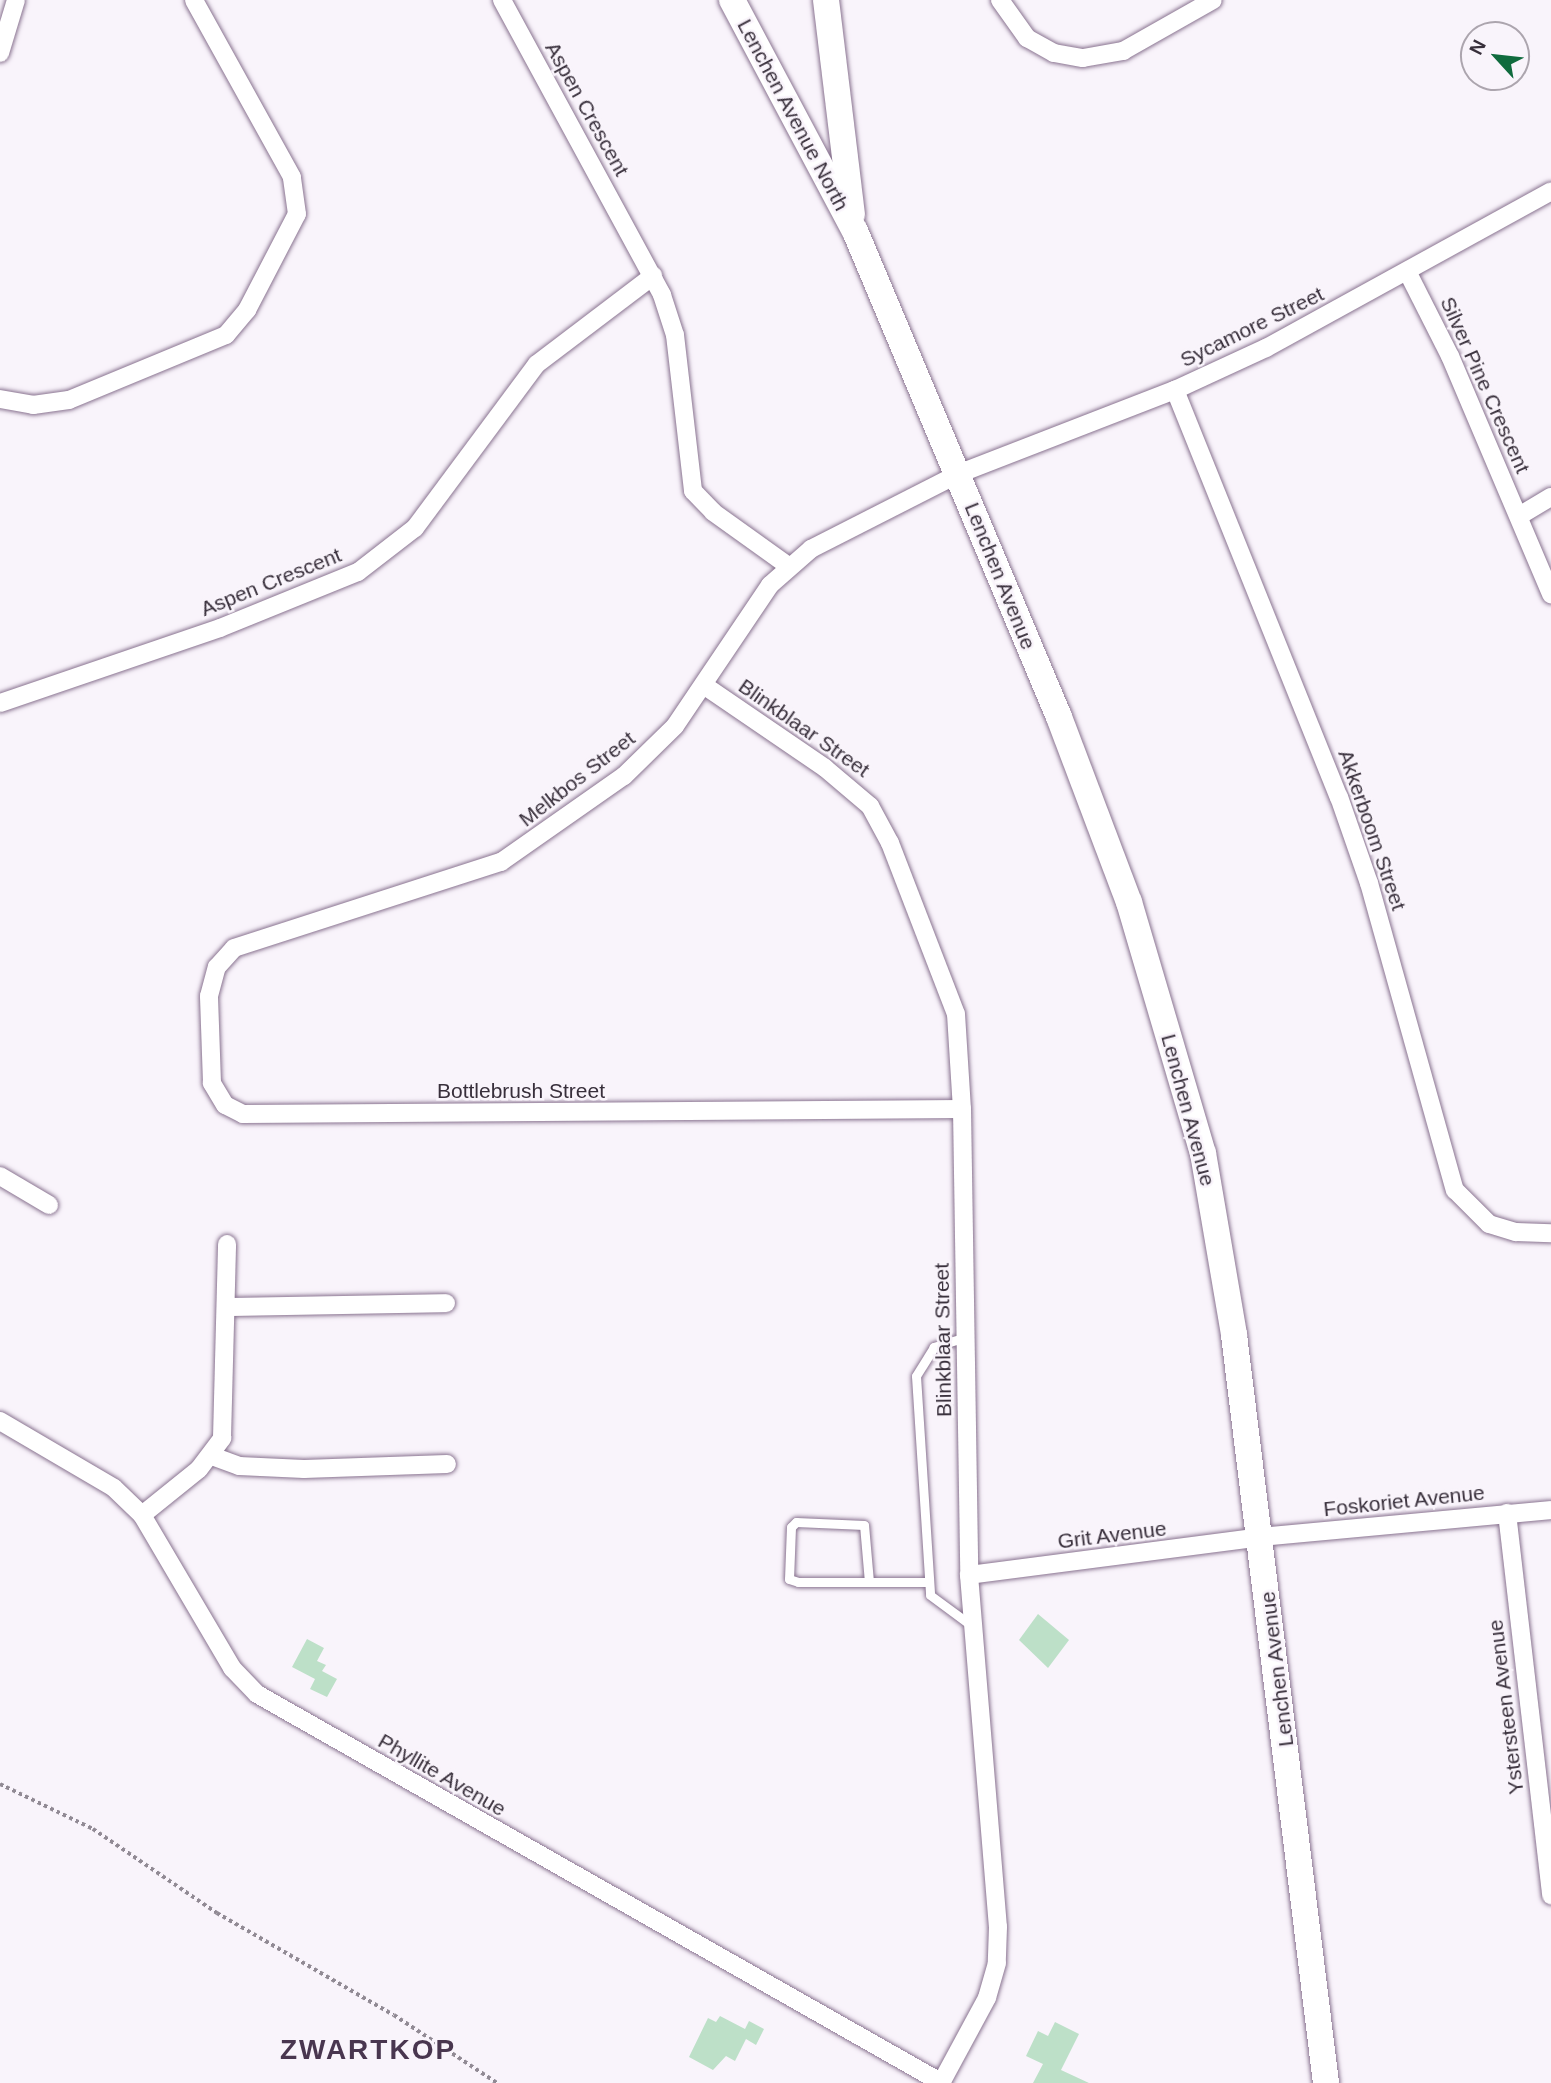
<!DOCTYPE html>
<html>
<head>
<meta charset="utf-8">
<style>
	body { margin:0 }
	#map { position:relative; width:1551px; height:2083px; overflow:hidden; background:#f9f4fb; font-family:Arial,sans-serif }
	div>[style] { position:absolute }
	[style*='--x'] { left:calc(var(--x)*1px); top:calc(var(--y)*1px); width:calc(var(--w)*1px); rotate:calc(var(--a)*1deg) }
	.building>* { inset:0; background:#bde0c8 }
	.path>* { height:3.5px; margin-top:-1.75px; transform-origin:0; background:repeating-linear-gradient(90deg,#918a94 0 3.5px,transparent 0 7px) }
	.roads { filter:drop-shadow(0 0 2px #897390) drop-shadow(0 0 2px #897390) }
	.lane>* { height:9px; margin:-4.5px; padding:0 4.5px; transform-origin:4.5px; border-radius:4.5px; background:#fff }
	.street>* { height:18px; margin:-9px; padding:0 9px; transform-origin:9px; border-radius:9px; background:#fff }
	.secondary>* { height:26px; margin:-13px; padding:0 13px; transform-origin:13px; border-radius:13px; background:#fff }
	span { translate:-50% -50%; white-space:nowrap; text-align:center; line-height:1.15; -webkit-text-stroke:5px #f9f4fb; paint-order:stroke }
	.street-label { font-size:21px; color:#382f3b }
	.district-label { font-size:28px; color:#49364f; font-weight:700; letter-spacing:2px }
	.north { position:absolute; left:1460px; top:21px; width:70px; height:70px; box-sizing:border-box; background:#f9f4fb; border:2px solid #aca5ae; border-radius:50%; rotate:297deg; font-size:19px; font-weight:700; line-height:28px; text-align:center; color:#382f3b }
	.north::after { content:''; display:block; margin:auto; width:24px; height:32px; background:#106b3e; clip-path:polygon(50% 0,100% 100%,50% 72%,0 100%) }
</style>
</head>
<body>
<div id="map">
	<div class="building">
		<div style="clip-path:polygon(1038px 1614px,1069px 1640px,1048px 1668px,1019px 1640px)"></div>
		<div style="clip-path:polygon(307px 1639px,324px 1648px,317px 1661px,326px 1665px,322px 1671px,337px 1679px,327px 1697px,310px 1689px,315px 1679px,292px 1667px)"></div>
		<div style="clip-path:polygon(720px 2016px,745px 2029px,749px 2021px,764px 2029px,756px 2045px,746px 2039px,735px 2061px,726px 2056px,713px 2070px,689px 2057px,708px 2018px,716px 2022px)"></div>
		<div style="clip-path:polygon(1055px 2022px,1079px 2034px,1061px 2070px,1089px 2083px,1033px 2083px,1043px 2064px,1026px 2056px,1038px 2031px,1048px 2036px)"></div>
	</div>
	<div class="path">
		<div style="--x:0;--y:1784;--w:103;--a:25.8"></div>
		<div style="--x:93;--y:1829;--w:150;--a:34.1"></div>
		<div style="--x:217;--y:1913;--w:204;--a:30"></div>
		<div style="--x:394;--y:2015;--w:123;--a:33.4"></div>
	</div>
	<div class="roads">
		<div class="lane">
			<div style="--x:966;--y:1337;--w:34;--a:163"></div>
			<div style="--x:934;--y:1347;--w:34;--a:122"></div>
			<div style="--x:916;--y:1376;--w:219;--a:86.3"></div>
			<div style="--x:930;--y:1595;--w:52;--a:36.4"></div>
			<div style="--x:869;--y:1582;--w:57;--a:-95"></div>
			<div style="--x:864;--y:1525;--w:68;--a:-177.5"></div>
			<div style="--x:796;--y:1522;--w:7;--a:135"></div>
			<div style="--x:791;--y:1527;--w:52;--a:92.2"></div>
			<div style="--x:789;--y:1579;--w:9;--a:18"></div>
			<div style="--x:798;--y:1582;--w:131;--a:0"></div>
		</div>
		<div class="street">
			<div style="--x:502;--y:0;--w:336;--a:61.5"></div>
			<div style="--x:662;--y:295;--w:42;--a:72"></div>
			<div style="--x:675;--y:335;--w:157;--a:83.4"></div>
			<div style="--x:693;--y:491;--w:29;--a:46"></div>
			<div style="--x:713;--y:512;--w:91;--a:35.6"></div>
			<div style="--x:1000;--y:0;--w:47;--a:54.6"></div>
			<div style="--x:1027;--y:38;--w:31;--a:29"></div>
			<div style="--x:1054;--y:53;--w:29;--a:10"></div>
			<div style="--x:1083;--y:58;--w:41;--a:-9.9"></div>
			<div style="--x:1123;--y:51;--w:103;--a:-29.5"></div>
			<div style="--x:0;--y:53;--w:55;--a:-73.2"></div>
			<div style="--x:1408;--y:273;--w:93;--a:63.2"></div>
			<div style="--x:1450;--y:356;--w:259;--a:67"></div>
			<div style="--x:1175;--y:390;--w:439;--a:68.1"></div>
			<div style="--x:1339;--y:797;--w:91;--a:70.8"></div>
			<div style="--x:1369;--y:883;--w:319;--a:74.4"></div>
			<div style="--x:1455;--y:1190;--w:48;--a:45"></div>
			<div style="--x:1489;--y:1224;--w:28;--a:17"></div>
			<div style="--x:1516;--y:1232;--w:35;--a:2"></div>
			<div style="--x:0;--y:399;--w:34;--a:10"></div>
			<div style="--x:33;--y:405;--w:36;--a:-8"></div>
			<div style="--x:69;--y:400;--w:170;--a:-22.5"></div>
			<div style="--x:226;--y:335;--w:33;--a:-50"></div>
			<div style="--x:247;--y:310;--w:108;--a:-62.5"></div>
			<div style="--x:297;--y:214;--w:37;--a:-98"></div>
			<div style="--x:292;--y:177;--w:202;--a:-119"></div>
			<div style="--x:1519;--y:516;--w:37;--a:-31"></div>
			<div style="--x:705;--y:686;--w:145;--a:34.3"></div>
			<div style="--x:825;--y:768;--w:59;--a:40.2"></div>
			<div style="--x:870;--y:806;--w:42;--a:61.6"></div>
			<div style="--x:890;--y:843;--w:183;--a:68.9"></div>
			<div style="--x:956;--y:1014;--w:95;--a:86.4"></div>
			<div style="--x:962;--y:1109;--w:466;--a:89.1"></div>
			<div style="--x:969;--y:1575;--w:353;--a:85.3"></div>
			<div style="--x:998;--y:1927;--w:36;--a:92"></div>
			<div style="--x:997;--y:1963;--w:36;--a:106"></div>
			<div style="--x:987;--y:1998;--w:97;--a:118.4"></div>
			<div style="--x:0;--y:703;--w:232;--a:-18.8"></div>
			<div style="--x:220;--y:628;--w:149;--a:-22.1"></div>
			<div style="--x:358;--y:572;--w:72;--a:-37.7"></div>
			<div style="--x:415;--y:528;--w:204;--a:-53.4"></div>
			<div style="--x:537;--y:364;--w:146;--a:-37.2"></div>
			<div style="--x:962;--y:1109;--w:719;--a:179.6"></div>
			<div style="--x:243;--y:1114;--w:20;--a:-153"></div>
			<div style="--x:225;--y:1105;--w:26;--a:-121"></div>
			<div style="--x:212;--y:1083;--w:87;--a:-92"></div>
			<div style="--x:209;--y:996;--w:30;--a:-75"></div>
			<div style="--x:217;--y:967;--w:25;--a:-48"></div>
			<div style="--x:234;--y:948;--w:281;--a:-17.9"></div>
			<div style="--x:501;--y:862;--w:150;--a:-35"></div>
			<div style="--x:624;--y:776;--w:71;--a:-44.4"></div>
			<div style="--x:675;--y:726;--w:170;--a:-56"></div>
			<div style="--x:770;--y:585;--w:55;--a:-41.3"></div>
			<div style="--x:811;--y:549;--w:165;--a:-27"></div>
			<div style="--x:958;--y:474;--w:233;--a:-21.2"></div>
			<div style="--x:1175;--y:390;--w:100;--a:-24.8"></div>
			<div style="--x:1266;--y:348;--w:325;--a:-28.8"></div>
			<div style="--x:0;--y:1176;--w:57;--a:30.6"></div>
			<div style="--x:226;--y:1307;--w:220;--a:-1"></div>
			<div style="--x:0;--y:1421;--w:132;--a:30.4"></div>
			<div style="--x:114;--y:1488;--w:39;--a:44"></div>
			<div style="--x:142;--y:1515;--w:178;--a:59.5"></div>
			<div style="--x:232;--y:1668;--w:36;--a:46"></div>
			<div style="--x:257;--y:1694;--w:788;--a:29.59"></div>
			<div style="--x:212;--y:1456;--w:29;--a:20"></div>
			<div style="--x:239;--y:1466;--w:65;--a:2.6"></div>
			<div style="--x:304;--y:1469;--w:143;--a:-2"></div>
			<div style="--x:1507;--y:1513;--w:385;--a:83.4"></div>
			<div style="--x:142;--y:1515;--w:73;--a:-38.9"></div>
			<div style="--x:199;--y:1469;--w:39;--a:-53"></div>
			<div style="--x:222;--y:1438;--w:194;--a:-88.5"></div>
			<div style="--x:969;--y:1575;--w:294;--a:-7.4"></div>
			<div style="--x:1261;--y:1537;--w:291;--a:-5.3"></div>
		</div>
		<div class="secondary">
			<div style="--x:732;--y:0;--w:262;--a:62"></div>
			<div style="--x:855;--y:231;--w:527;--a:67.23"></div>
			<div style="--x:1059;--y:717;--w:198;--a:69.3"></div>
			<div style="--x:1129;--y:902;--w:262;--a:73.6"></div>
			<div style="--x:1203;--y:1153;--w:185;--a:80.3"></div>
			<div style="--x:1234;--y:1335;--w:754;--a:82.99"></div>
			<div style="--x:826;--y:0;--w:216;--a:83.1"></div>
		</div>
	</div>
	<div class="street-label">
		<span style="left:587px;top:109px;rotate:61deg">Aspen Crescent</span>
		<span style="left:793px;top:115px;rotate:62deg">Lenchen Avenue North</span>
		<span style="left:1252px;top:327px;rotate:-26deg">Sycamore Street</span>
		<span style="left:1485px;top:385px;rotate:66deg">Silver Pine Crescent</span>
		<span style="left:1000px;top:576px;rotate:68deg">Lenchen Avenue</span>
		<span style="left:271px;top:582px;rotate:-22deg">Aspen Crescent</span>
		<span style="left:804px;top:728px;rotate:35deg">Blinkblaar Street</span>
		<span style="left:577px;top:779px;rotate:-38deg">Melkbos Street</span>
		<span style="left:1372px;top:830px;rotate:71deg">Akkerboom Street</span>
		<span style="left:521px;top:1091px">Bottlebrush Street</span>
		<span style="left:1188px;top:1110px;rotate:75deg">Lenchen Avenue</span>
		<span style="left:943px;top:1340px;rotate:-91deg">Blinkblaar Street</span>
		<span style="left:1404px;top:1501px;rotate:-6deg">Foskoriet Avenue</span>
		<span style="left:1112px;top:1535px;rotate:-7deg">Grit Avenue</span>
		<span style="left:1277px;top:1669px;rotate:-97deg">Lenchen Avenue</span>
		<span style="left:1506px;top:1707px;rotate:-97deg">Ystersteen Avenue</span>
		<span style="left:442px;top:1775px;rotate:30deg">Phyllite Avenue</span>
	</div>
	<div class="district-label">
		<span style="left:368px;top:2050px">ZWARTKOP</span>
	</div>
	<div class="north">N</div>
</div>
</body>
</html>
